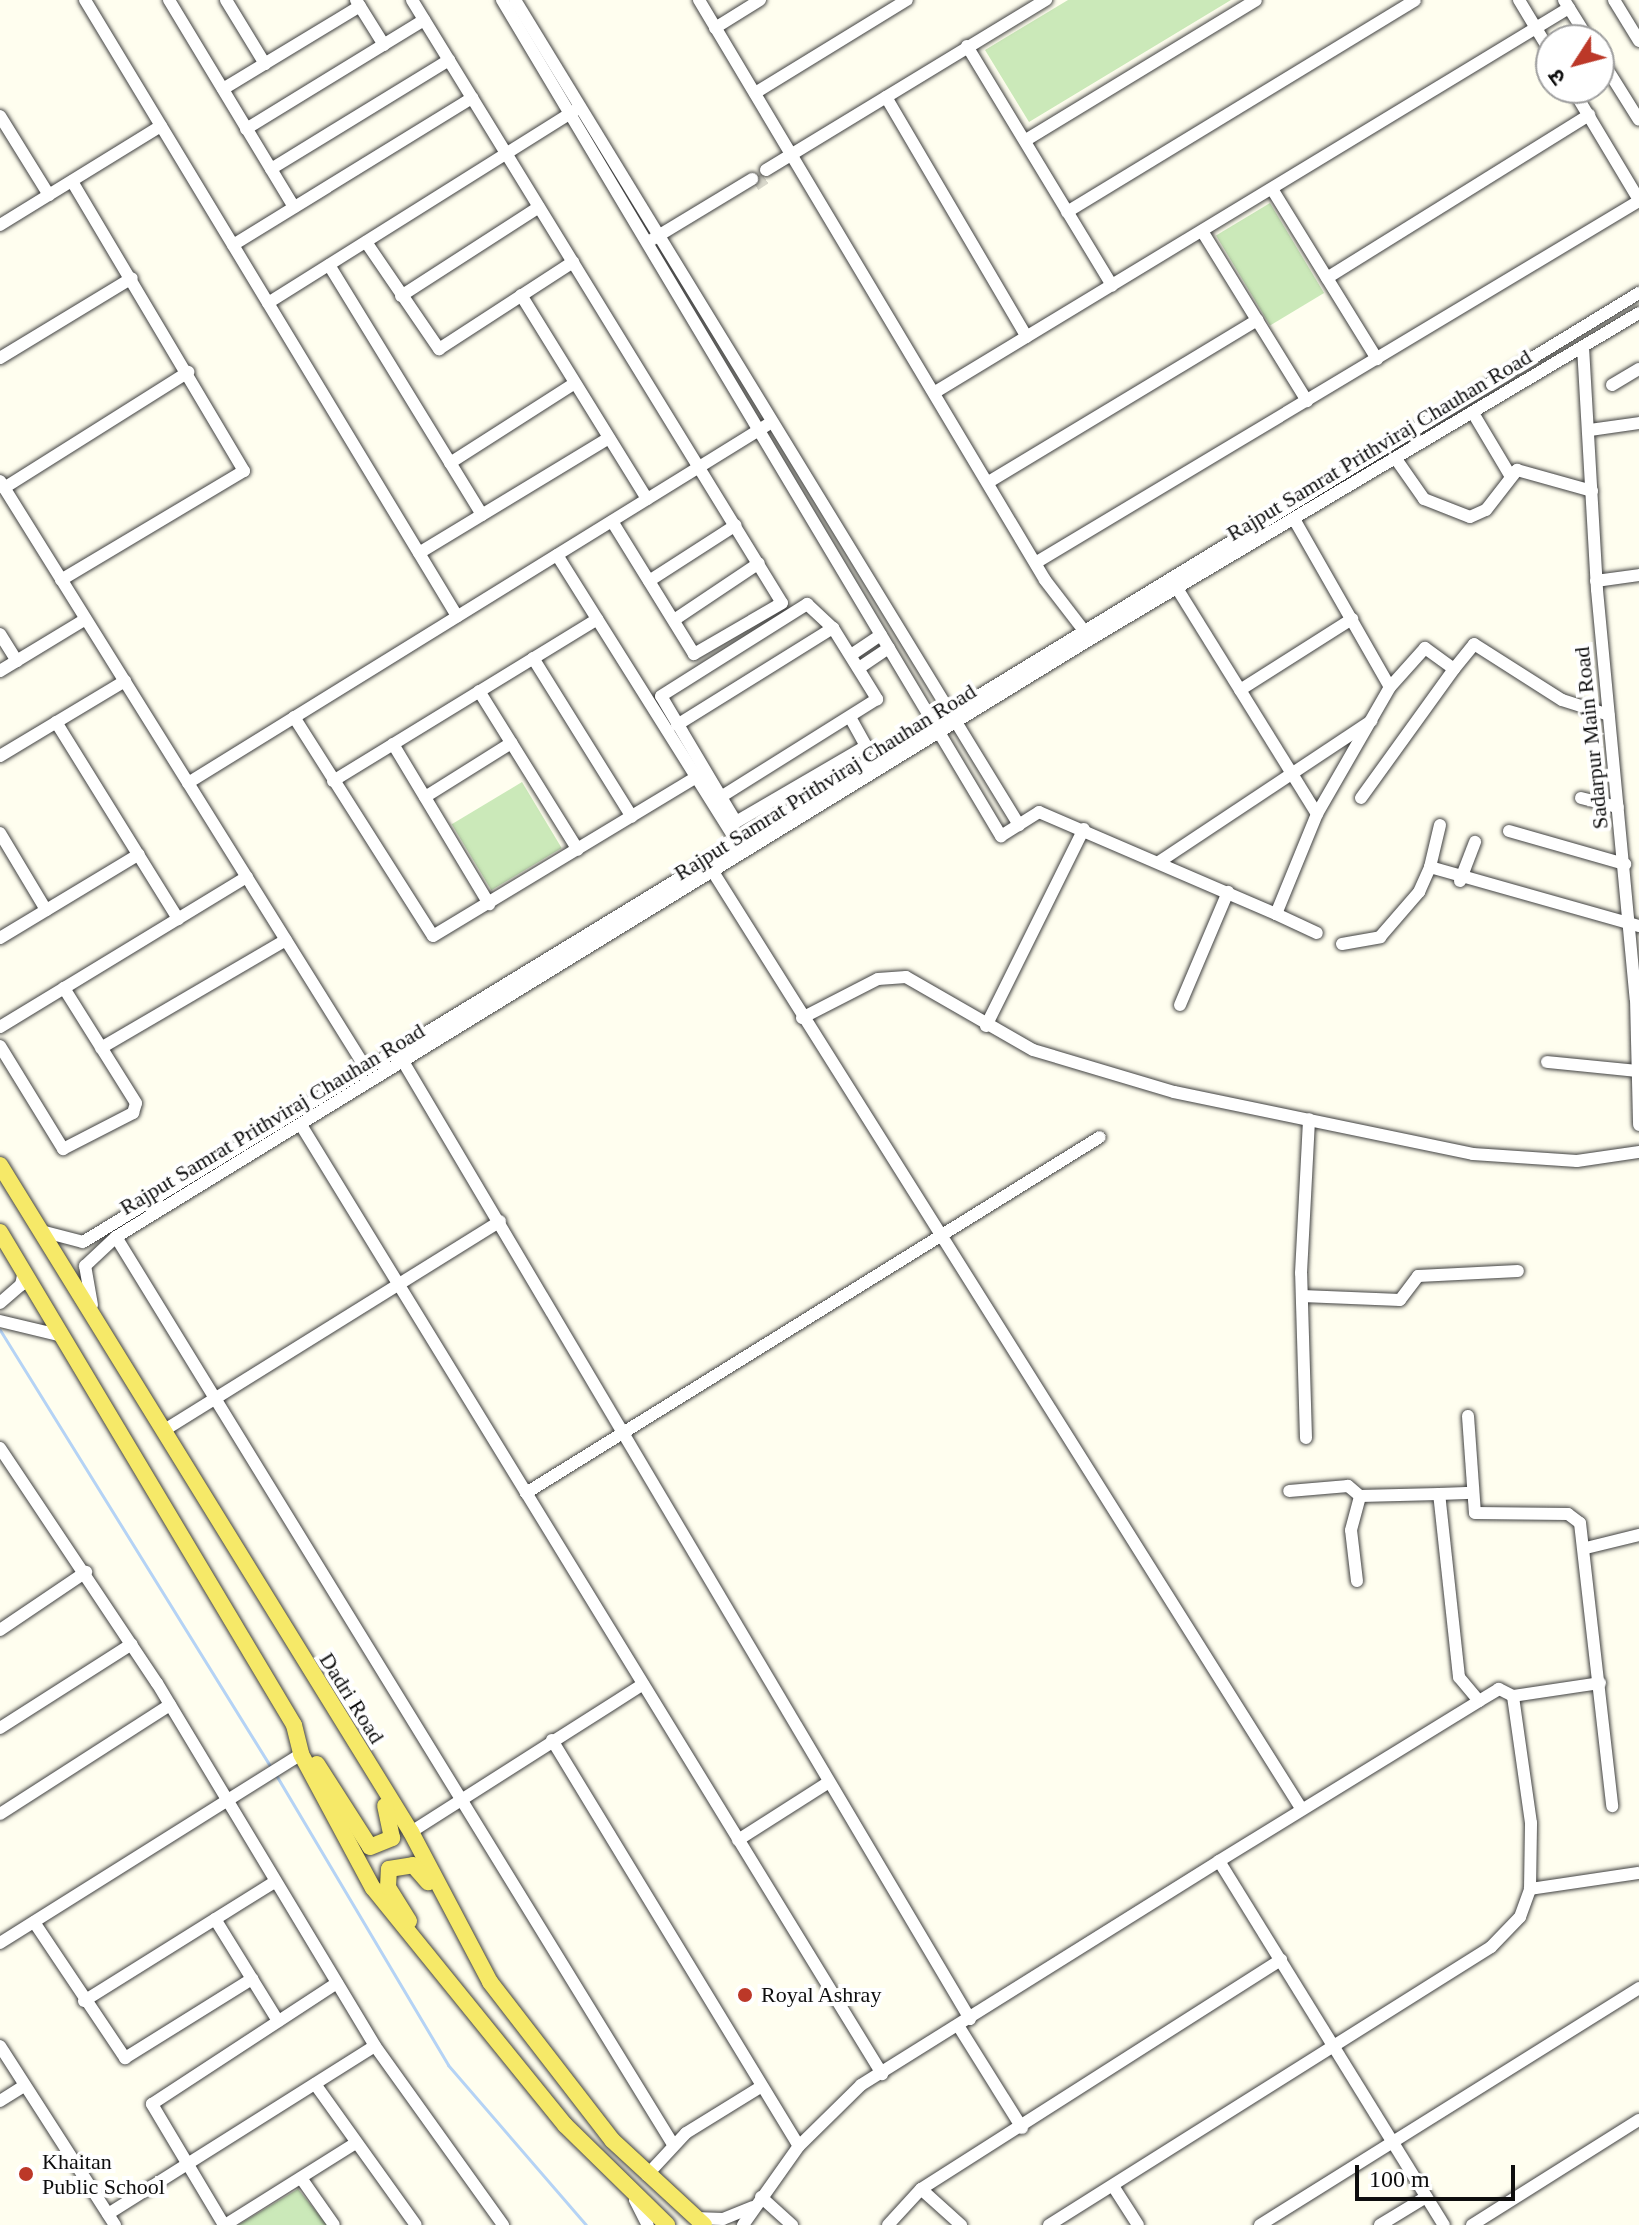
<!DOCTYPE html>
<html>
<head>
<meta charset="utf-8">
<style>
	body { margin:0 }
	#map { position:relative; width:1639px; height:2225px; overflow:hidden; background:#fffeef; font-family:"Times New Roman","Noto Sans Devanagari",serif }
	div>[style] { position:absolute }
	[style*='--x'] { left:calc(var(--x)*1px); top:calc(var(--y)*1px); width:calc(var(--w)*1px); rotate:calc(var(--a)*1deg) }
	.green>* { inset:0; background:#cbe9b9; transform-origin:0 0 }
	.stream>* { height:3px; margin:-1.5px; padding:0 1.5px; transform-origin:1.5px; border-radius:1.5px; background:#b5d3f5 }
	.minor-tunnel>* { height:12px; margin-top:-6px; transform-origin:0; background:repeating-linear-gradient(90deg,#dbdacd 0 12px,transparent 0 18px) }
	.roads { filter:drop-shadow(0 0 2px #414141) drop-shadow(0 0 2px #414141) }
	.minor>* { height:12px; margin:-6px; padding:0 6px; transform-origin:6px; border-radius:6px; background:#fff }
	.major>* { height:16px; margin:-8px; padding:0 8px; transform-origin:8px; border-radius:8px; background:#f6e968 }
	.dots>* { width:22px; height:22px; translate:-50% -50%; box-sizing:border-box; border:4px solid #fff; border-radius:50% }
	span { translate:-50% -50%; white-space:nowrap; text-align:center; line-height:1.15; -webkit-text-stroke:8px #fff; paint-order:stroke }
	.street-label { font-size:22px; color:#0e0e0e }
	.poi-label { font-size:22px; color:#0e0e0e }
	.left { translate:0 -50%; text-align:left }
	.north { position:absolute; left:1535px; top:24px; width:80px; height:80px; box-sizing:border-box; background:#fff; border:2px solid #9f9f9f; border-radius:50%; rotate:234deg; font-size:22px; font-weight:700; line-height:32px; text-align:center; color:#0e0e0e }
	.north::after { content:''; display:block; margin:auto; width:28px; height:36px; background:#bc3828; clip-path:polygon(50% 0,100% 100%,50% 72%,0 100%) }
	.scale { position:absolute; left:1355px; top:2165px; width:160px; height:36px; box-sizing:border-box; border:4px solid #0e0e0e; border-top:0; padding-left:10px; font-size:24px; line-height:28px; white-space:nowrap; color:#0e0e0e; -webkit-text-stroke:6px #fff; paint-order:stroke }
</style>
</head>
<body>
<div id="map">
	<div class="green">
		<div style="clip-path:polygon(1068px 0,1231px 0,1029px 122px,985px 50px)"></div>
		<div style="left:1270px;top:203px;width:105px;height:63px;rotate:59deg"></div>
		<div style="left:522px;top:782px;width:77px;height:82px;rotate:59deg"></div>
		<div style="clip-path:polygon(298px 2189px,327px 2225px,238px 2225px)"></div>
	</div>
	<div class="stream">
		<div style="--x:0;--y:1330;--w:516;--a:58.22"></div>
		<div style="--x:276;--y:1775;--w:337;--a:59.3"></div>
		<div style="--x:448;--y:2065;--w:211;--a:49.2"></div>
	</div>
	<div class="minor-tunnel">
		<div style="--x:755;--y:185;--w:17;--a:-33"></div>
	</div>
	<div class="roads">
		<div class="minor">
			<div style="--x:85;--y:0;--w:720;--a:58.87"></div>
			<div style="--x:169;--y:0;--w:242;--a:58.9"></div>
			<div style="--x:226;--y:0;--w:75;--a:58.6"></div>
			<div style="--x:356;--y:0;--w:53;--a:58.1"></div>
			<div style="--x:412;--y:0;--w:707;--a:58.47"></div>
			<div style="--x:782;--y:603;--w:102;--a:149.9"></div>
			<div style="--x:694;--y:654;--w:156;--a:-121.7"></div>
			<div style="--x:502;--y:0;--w:974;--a:59.17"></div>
			<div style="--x:1001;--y:836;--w:45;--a:-32.3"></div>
			<div style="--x:1039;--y:812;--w:258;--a:23.3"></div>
			<div style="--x:1276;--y:914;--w:108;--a:-67.7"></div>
			<div style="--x:1317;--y:814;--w:266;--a:-121.8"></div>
			<div style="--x:515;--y:0;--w:967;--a:58.58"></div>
			<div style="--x:699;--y:0;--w:675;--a:59.18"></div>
			<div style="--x:1045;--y:580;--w:61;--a:52.4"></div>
			<div style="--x:1519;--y:0;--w:62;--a:58.9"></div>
			<div style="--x:1564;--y:0;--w:47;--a:58"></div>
			<div style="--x:1614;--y:0;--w:48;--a:58.6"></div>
			<div style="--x:715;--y:28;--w:53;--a:-31.9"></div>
			<div style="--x:967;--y:46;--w:280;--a:58.8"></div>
			<div style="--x:1599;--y:56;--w:75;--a:58"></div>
			<div style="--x:1572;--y:88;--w:131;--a:59.1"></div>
			<div style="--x:223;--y:89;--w:160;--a:-31.2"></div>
			<div style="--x:755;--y:93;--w:178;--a:-31.5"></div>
			<div style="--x:886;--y:97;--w:278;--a:59.6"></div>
			<div style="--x:0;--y:116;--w:93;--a:58.2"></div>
			<div style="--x:246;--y:129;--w:209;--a:-31.5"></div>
			<div style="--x:1026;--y:140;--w:269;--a:-31.3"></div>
			<div style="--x:271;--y:169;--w:209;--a:-31.5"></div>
			<div style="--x:766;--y:170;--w:328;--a:-31.3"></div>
			<div style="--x:1272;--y:189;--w:200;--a:58.3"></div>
			<div style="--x:1067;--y:212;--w:407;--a:-31.3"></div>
			<div style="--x:0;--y:225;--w:189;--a:-31.6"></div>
			<div style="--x:1202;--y:231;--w:200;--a:58.3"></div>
			<div style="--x:653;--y:239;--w:116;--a:-31.2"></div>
			<div style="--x:366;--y:242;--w:130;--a:55.7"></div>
			<div style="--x:439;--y:349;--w:160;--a:-33"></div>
			<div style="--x:233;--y:245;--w:281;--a:-31.6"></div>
			<div style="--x:329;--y:265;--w:293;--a:58.5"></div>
			<div style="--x:1327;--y:278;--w:309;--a:-31.9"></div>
			<div style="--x:521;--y:295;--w:240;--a:58.3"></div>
			<div style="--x:401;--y:296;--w:164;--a:-32.8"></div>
			<div style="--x:268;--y:303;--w:365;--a:-32.1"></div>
			<div style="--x:1583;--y:347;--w:243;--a:86.7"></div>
			<div style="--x:1597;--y:590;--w:411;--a:84.6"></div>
			<div style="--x:1636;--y:999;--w:126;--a:88.6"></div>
			<div style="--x:0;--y:358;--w:154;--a:-31.2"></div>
			<div style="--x:1612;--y:385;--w:31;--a:-31"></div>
			<div style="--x:937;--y:391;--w:739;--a:-31.22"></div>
			<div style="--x:1473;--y:413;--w:72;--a:59.2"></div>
			<div style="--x:1590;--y:430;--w:49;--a:-8.1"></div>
			<div style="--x:1396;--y:459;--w:49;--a:55"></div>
			<div style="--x:1424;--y:499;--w:49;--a:21.4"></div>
			<div style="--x:1470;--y:517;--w:17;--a:-24"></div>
			<div style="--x:1486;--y:510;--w:51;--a:-52.2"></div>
			<div style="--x:1517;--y:470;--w:78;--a:15.6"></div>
			<div style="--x:450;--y:463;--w:148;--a:-32.6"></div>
			<div style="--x:992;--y:480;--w:310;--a:-31.1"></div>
			<div style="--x:0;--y:481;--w:690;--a:58.08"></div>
			<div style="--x:4;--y:488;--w:218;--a:-32.2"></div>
			<div style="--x:1294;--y:519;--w:193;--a:60.3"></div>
			<div style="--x:1390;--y:687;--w:146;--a:119.9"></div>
			<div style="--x:419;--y:553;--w:222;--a:-31.2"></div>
			<div style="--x:557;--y:555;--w:337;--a:57.9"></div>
			<div style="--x:1037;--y:562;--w:702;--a:-30.95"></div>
			<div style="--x:61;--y:580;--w:213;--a:-30.8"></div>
			<div style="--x:244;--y:471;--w:337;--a:-120.7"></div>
			<div style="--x:649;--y:581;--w:103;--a:-32.8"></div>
			<div style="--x:1596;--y:581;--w:43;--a:-7.9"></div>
			<div style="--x:674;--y:620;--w:102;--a:-33.8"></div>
			<div style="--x:0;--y:634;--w:32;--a:58"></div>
			<div style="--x:851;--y:655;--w:36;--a:-34"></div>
			<div style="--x:533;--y:658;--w:187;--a:58.1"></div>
			<div style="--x:859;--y:668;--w:36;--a:-34"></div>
			<div style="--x:1454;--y:669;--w:32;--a:-51"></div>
			<div style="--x:1474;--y:644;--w:104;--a:32.5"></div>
			<div style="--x:1562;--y:700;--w:49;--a:17.7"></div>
			<div style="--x:0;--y:671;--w:100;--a:-31.2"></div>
			<div style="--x:1240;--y:690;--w:133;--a:-32.4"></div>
			<div style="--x:479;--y:691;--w:187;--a:58.1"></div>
			<div style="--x:294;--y:717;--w:259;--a:57.6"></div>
			<div style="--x:433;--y:936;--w:308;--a:-31.1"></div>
			<div style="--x:56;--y:722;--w:232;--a:58.2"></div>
			<div style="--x:677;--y:725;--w:184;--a:-31.9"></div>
			<div style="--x:393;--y:744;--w:187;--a:59"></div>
			<div style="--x:0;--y:756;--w:146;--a:-31"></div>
			<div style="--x:333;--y:781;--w:310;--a:-31.5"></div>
			<div style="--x:188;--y:783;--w:681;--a:-31.73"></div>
			<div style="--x:425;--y:797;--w:102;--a:-32.1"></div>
			<div style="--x:721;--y:797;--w:117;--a:-120.7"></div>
			<div style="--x:661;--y:696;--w:173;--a:-32.2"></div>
			<div style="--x:807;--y:604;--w:35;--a:43"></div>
			<div style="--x:833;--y:628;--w:84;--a:58.2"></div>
			<div style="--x:877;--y:699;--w:184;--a:147.9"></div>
			<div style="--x:721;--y:797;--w:29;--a:59"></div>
			<div style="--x:736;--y:822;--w:151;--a:-30.3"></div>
			<div style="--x:866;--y:746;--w:33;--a:-119"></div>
			<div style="--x:1361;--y:798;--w:159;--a:-54.2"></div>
			<div style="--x:1454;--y:669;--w:36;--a:-144"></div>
			<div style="--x:1425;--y:648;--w:52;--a:131.9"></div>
			<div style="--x:1581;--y:798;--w:38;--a:14"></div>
			<div style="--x:1440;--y:825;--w:43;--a:103.4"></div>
			<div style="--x:1430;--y:867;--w:217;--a:15.8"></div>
			<div style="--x:1509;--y:831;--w:121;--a:15.9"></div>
			<div style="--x:0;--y:833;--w:90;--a:59.1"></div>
			<div style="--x:1159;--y:862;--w:255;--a:-33.6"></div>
			<div style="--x:715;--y:875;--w:1102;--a:57.87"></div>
			<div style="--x:1460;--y:881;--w:42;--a:-69"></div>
			<div style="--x:1276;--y:914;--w:45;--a:24.9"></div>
			<div style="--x:0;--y:938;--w:162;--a:-31.1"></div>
			<div style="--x:1342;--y:944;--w:39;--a:-10"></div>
			<div style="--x:1380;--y:937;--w:60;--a:-49.1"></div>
			<div style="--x:1419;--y:892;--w:27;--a:-66"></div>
			<div style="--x:1180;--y:1005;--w:123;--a:-67"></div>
			<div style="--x:802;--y:1018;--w:85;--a:-27.2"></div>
			<div style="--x:878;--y:979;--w:28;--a:-4"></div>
			<div style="--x:906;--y:977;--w:146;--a:29.9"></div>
			<div style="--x:1033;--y:1050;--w:147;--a:16.6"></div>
			<div style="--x:1174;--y:1092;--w:305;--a:11.7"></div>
			<div style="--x:1473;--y:1154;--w:104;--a:3.9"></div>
			<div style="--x:1577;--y:1161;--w:63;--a:-8.3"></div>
			<div style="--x:986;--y:1026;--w:220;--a:-63.6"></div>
			<div style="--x:0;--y:1027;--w:289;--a:-31.3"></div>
			<div style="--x:0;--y:1046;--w:121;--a:58.5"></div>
			<div style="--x:63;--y:1149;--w:79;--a:-27.2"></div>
			<div style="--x:133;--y:1113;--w:10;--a:-73"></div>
			<div style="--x:136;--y:1103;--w:136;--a:-122.1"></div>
			<div style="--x:101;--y:1048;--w:214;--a:-30.3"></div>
			<div style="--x:1547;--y:1062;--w:90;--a:5.7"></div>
			<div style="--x:404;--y:1063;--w:1111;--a:59.37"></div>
			<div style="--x:301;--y:1125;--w:1113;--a:58.52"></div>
			<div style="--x:41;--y:1231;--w:43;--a:14.7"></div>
			<div style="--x:83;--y:1242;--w:1823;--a:-31.38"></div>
			<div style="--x:116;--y:1237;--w:1063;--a:58.46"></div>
			<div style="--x:1302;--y:1296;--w:98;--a:2.3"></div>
			<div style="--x:1400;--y:1300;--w:30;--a:-53"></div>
			<div style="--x:1418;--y:1276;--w:100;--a:-2.9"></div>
			<div style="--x:0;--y:1303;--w:28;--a:-41"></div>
			<div style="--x:21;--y:1285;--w:14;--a:-78"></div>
			<div style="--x:92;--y:1305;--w:40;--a:-100"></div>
			<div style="--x:85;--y:1266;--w:42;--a:-43.1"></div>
			<div style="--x:116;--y:1237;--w:1142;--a:-31.53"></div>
			<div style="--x:1089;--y:640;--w:640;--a:-30.73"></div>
			<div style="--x:0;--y:1321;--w:65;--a:13.4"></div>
			<div style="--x:1468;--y:1416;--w:97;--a:85.9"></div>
			<div style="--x:1475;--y:1513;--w:93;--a:0.6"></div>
			<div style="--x:1568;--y:1514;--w:15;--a:37"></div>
			<div style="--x:1580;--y:1523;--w:285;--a:83.5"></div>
			<div style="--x:163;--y:1431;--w:397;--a:-31.9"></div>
			<div style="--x:1306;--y:1438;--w:165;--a:-91.7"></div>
			<div style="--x:1301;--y:1273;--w:154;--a:-87"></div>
			<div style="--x:0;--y:1448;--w:283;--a:56.3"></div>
			<div style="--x:157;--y:1683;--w:423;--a:59"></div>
			<div style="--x:375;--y:2046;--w:220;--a:54.4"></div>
			<div style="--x:526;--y:1493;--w:675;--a:-31.81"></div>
			<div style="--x:1439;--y:1494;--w:34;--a:-2"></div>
			<div style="--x:1586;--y:1548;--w:55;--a:-13.8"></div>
			<div style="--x:1357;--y:1581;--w:51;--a:-96.7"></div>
			<div style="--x:1351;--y:1530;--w:35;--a:-75"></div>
			<div style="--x:0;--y:1630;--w:104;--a:-34"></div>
			<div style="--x:1513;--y:1696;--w:88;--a:-8.5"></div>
			<div style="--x:0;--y:1728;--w:156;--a:-32.5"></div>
			<div style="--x:552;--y:1740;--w:475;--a:58.7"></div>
			<div style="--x:0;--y:1814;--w:202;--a:-32.7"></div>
			<div style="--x:411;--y:1832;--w:275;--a:-32.5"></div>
			<div style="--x:738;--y:1840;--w:104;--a:-32.5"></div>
			<div style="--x:1219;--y:1861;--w:305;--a:-31.6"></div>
			<div style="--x:1530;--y:1889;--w:110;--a:-8.4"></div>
			<div style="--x:215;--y:1919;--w:120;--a:58.3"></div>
			<div style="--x:34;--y:1922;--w:164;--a:56.2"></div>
			<div style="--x:125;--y:2058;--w:150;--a:-31.9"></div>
			<div style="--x:0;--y:1943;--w:355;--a:-32.1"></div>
			<div style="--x:84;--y:2001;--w:223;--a:-32"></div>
			<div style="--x:959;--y:2027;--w:119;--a:58"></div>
			<div style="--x:0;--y:2046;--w:213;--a:57.3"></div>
			<div style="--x:315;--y:2084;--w:173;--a:54.4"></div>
			<div style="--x:0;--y:2101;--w:28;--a:-32"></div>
			<div style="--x:647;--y:2175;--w:57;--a:-47.1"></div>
			<div style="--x:686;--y:2133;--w:89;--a:-31.7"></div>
			<div style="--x:301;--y:2178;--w:57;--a:54.9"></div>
			<div style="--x:1113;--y:2186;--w:46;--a:57.3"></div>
			<div style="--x:921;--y:2189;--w:54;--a:42"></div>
			<div style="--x:761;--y:2197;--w:42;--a:42.1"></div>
			<div style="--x:635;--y:2200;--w:28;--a:63"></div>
			<div style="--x:108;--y:2214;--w:315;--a:-32.2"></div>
			<div style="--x:695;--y:2218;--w:28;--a:2"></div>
			<div style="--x:723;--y:2219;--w:32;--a:-22"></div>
			<div style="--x:224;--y:2225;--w:141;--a:-120.8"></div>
			<div style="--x:152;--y:2104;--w:221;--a:-33.2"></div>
			<div style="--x:225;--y:2225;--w:152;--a:-32.1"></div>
			<div style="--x:743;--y:2225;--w:97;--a:-54.7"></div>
			<div style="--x:799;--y:2146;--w:87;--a:-44.5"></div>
			<div style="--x:861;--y:2085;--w:422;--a:-32"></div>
			<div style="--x:1219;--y:1861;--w:428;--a:58.3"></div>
			<div style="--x:888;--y:2225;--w:49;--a:-47.5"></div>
			<div style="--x:921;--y:2189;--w:427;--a:-32.5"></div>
			<div style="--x:1049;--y:2225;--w:522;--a:-32.17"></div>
			<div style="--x:1491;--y:1947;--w:42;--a:-46"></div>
			<div style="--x:1520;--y:1917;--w:30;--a:-70"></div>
			<div style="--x:1530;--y:1889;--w:66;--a:-89.1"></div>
			<div style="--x:1531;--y:1823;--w:128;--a:-98.1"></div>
			<div style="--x:1513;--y:1696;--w:16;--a:-153"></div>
			<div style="--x:1499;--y:1689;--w:23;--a:149"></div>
			<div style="--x:1479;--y:1701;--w:31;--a:-130"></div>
			<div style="--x:1459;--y:1677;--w:184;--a:-96.2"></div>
			<div style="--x:1439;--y:1494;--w:79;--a:178.5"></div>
			<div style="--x:1360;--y:1496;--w:16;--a:-140"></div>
			<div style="--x:1348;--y:1486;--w:59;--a:175.2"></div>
			<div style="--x:1260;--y:2225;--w:447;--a:-32"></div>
			<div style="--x:1380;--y:2225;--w:54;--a:-31.3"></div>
			<div style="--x:1472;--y:2225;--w:197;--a:-32.2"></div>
		</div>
		<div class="major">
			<div style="--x:0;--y:1165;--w:783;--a:58.36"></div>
			<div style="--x:411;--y:1832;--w:170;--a:62.2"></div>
			<div style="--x:490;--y:1982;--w:200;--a:52.3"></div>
			<div style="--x:612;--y:2140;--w:125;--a:42.7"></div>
			<div style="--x:0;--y:1232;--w:574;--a:59.19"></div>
			<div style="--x:294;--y:1725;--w:30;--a:76"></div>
			<div style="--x:301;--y:1754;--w:152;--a:61.8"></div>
			<div style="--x:373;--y:1888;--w:305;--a:51"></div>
			<div style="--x:565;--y:2125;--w:143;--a:44.4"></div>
			<div style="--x:317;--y:1764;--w:98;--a:57.4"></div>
			<div style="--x:370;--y:1847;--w:24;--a:-22"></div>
			<div style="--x:392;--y:1838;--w:33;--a:-102"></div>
			<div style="--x:409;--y:1921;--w:40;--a:-122"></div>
			<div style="--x:388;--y:1887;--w:18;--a:-87"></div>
			<div style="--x:389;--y:1869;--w:24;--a:-9"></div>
			<div style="--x:413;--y:1865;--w:23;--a:49"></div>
		</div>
	</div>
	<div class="dots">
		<div style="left:745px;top:1995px;background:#bc3828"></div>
		<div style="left:26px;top:2174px;background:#bc3828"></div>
	</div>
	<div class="street-label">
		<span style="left:1379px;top:445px;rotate:-31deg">Rajput Samrat Prithviraj Chauhan Road</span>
		<span style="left:1591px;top:738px;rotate:-96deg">Sadarpur Main Road</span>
		<span style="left:825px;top:782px;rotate:-32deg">Rajput Samrat Prithviraj Chauhan Road</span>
		<span style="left:272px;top:1119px;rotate:-31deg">Rajput Samrat Prithviraj Chauhan Road</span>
		<span style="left:352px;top:1698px;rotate:58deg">Dadri Road</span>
	</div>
	<div class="poi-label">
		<span class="left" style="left:761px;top:1995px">Royal Ashray</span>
		<span class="left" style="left:42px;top:2174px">Khaitan<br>Public School</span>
	</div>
	<div class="north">उ</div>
	<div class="scale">100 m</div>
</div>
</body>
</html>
